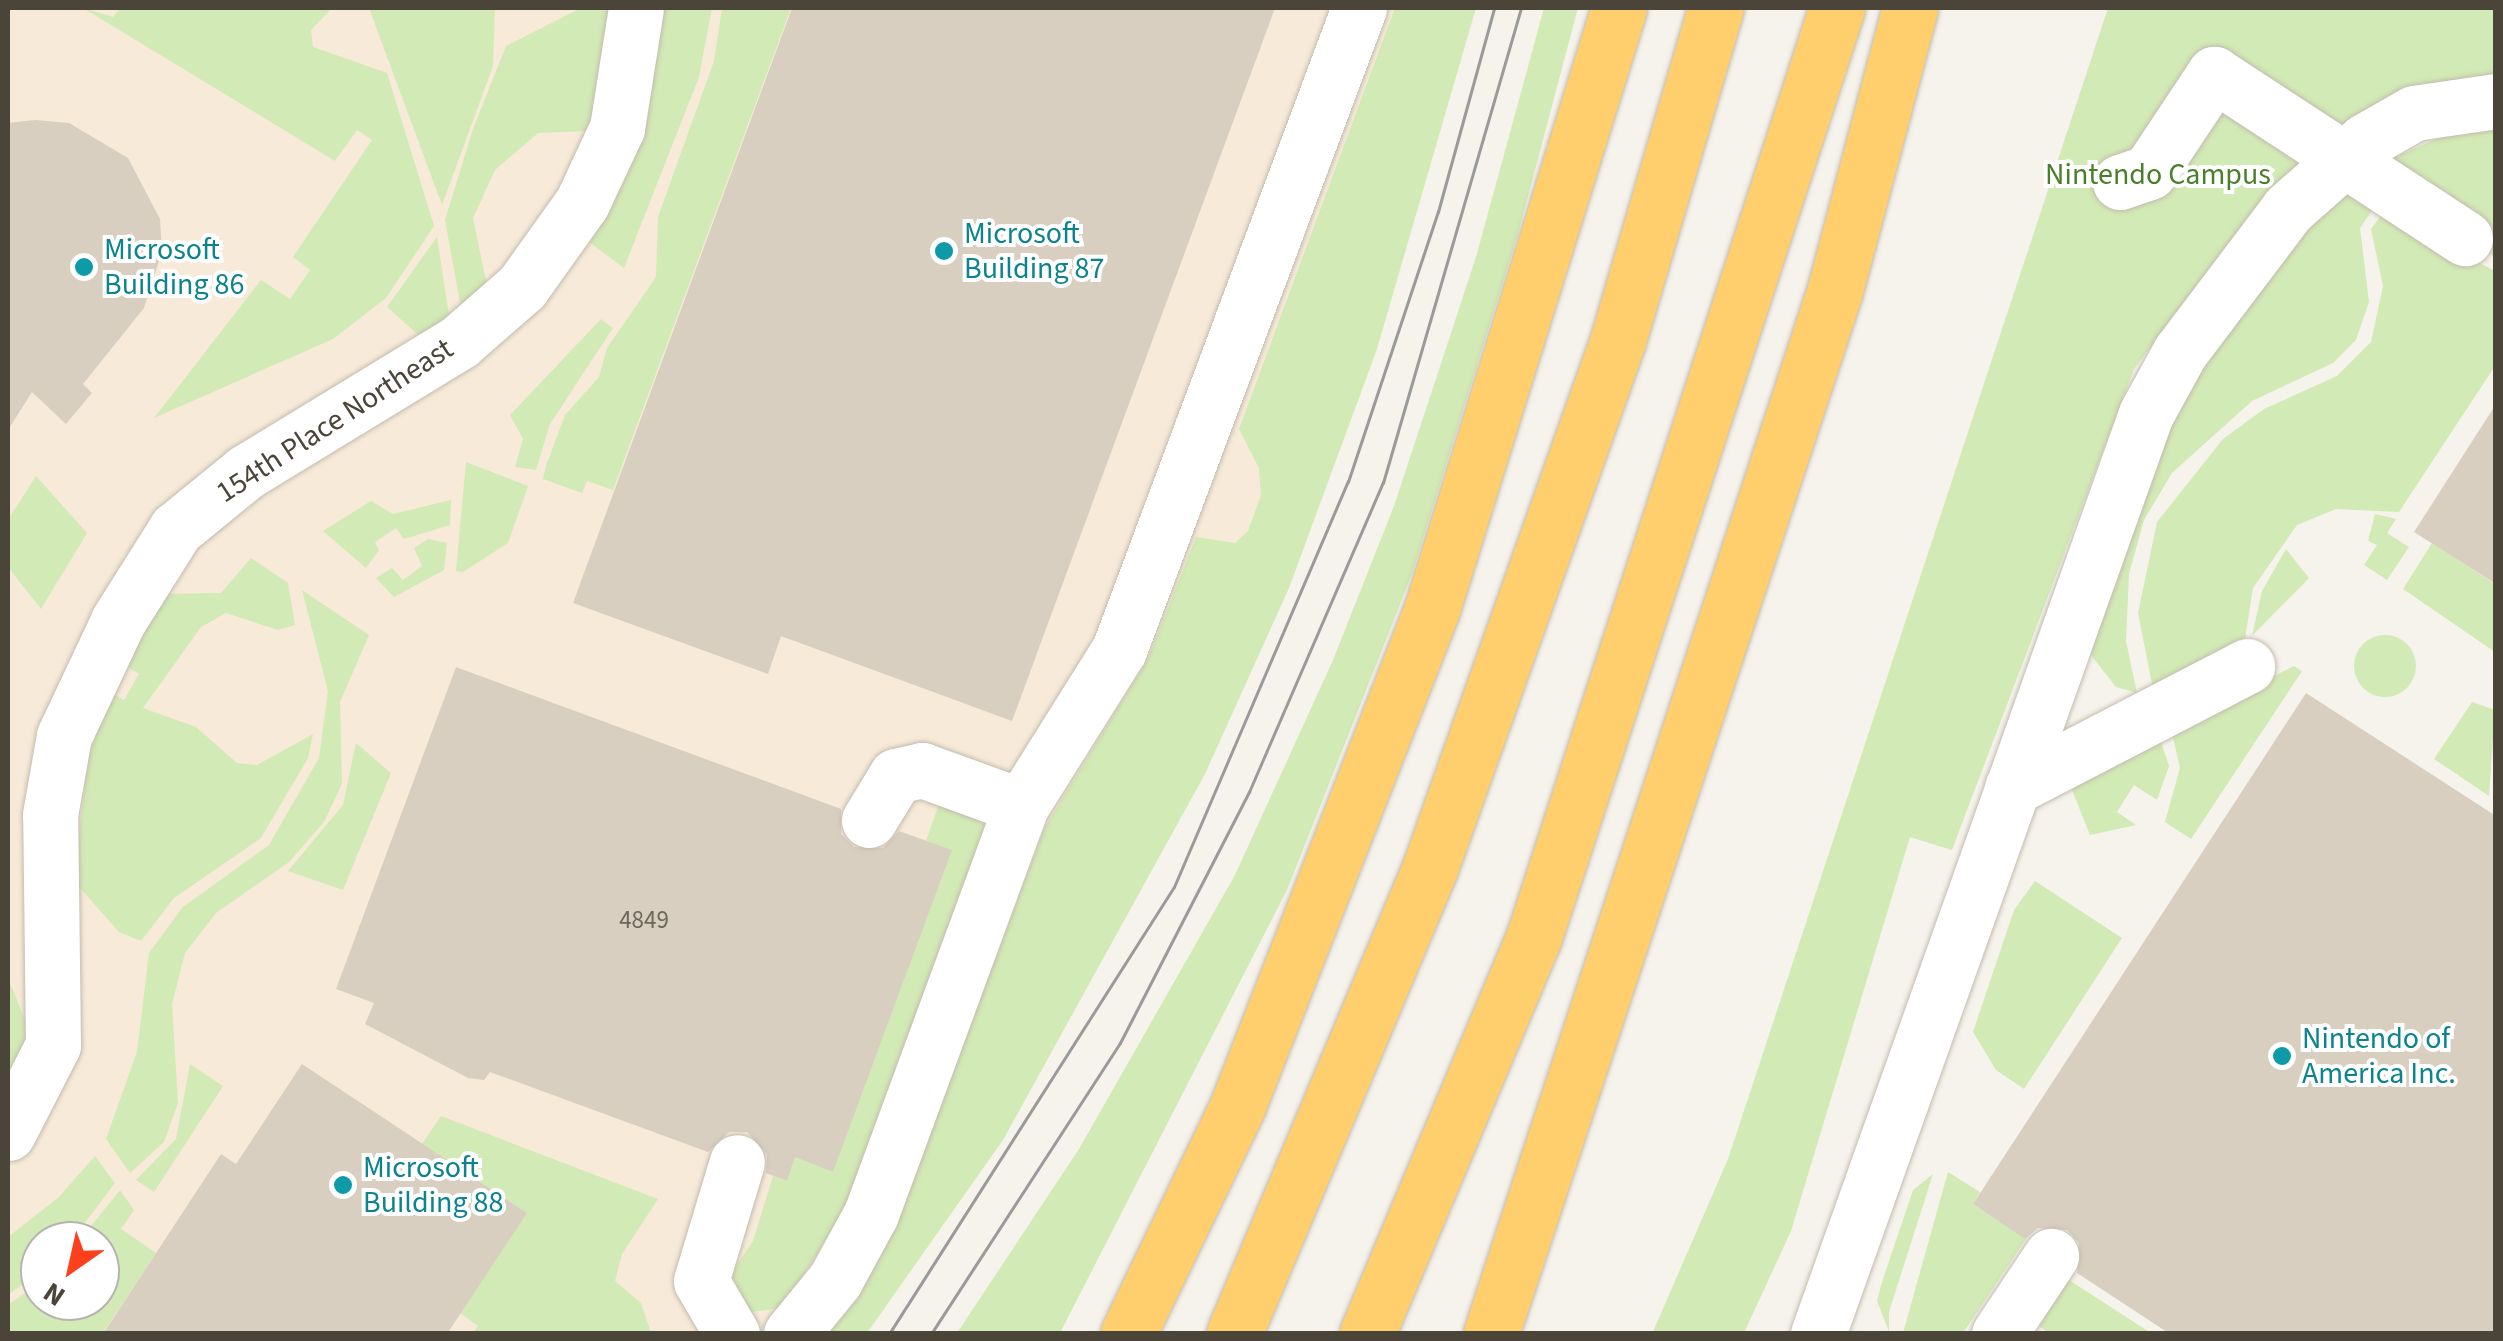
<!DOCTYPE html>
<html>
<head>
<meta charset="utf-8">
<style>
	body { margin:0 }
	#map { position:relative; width:2503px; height:1341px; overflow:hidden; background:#f6f3ec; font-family:"Source Sans 3",sans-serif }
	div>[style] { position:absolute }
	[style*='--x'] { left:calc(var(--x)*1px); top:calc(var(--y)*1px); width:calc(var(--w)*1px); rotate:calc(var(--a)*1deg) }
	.commercial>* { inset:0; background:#f7ead8 }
	.green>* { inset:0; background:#d2eab5 }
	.round { border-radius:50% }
	.building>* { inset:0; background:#d8cfc1 }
	.roads { filter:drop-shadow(0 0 2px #c2bbae) drop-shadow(0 0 2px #c2bbae) }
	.minor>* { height:55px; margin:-27.5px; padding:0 27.5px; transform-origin:27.5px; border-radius:27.5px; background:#fff }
	.highway>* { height:55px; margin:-27.5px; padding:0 27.5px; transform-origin:27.5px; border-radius:27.5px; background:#ffcf6e }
	.tram>* { height:2.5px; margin:-1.25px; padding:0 1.25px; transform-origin:1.25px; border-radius:1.25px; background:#9a9a9a }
	.dots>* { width:28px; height:28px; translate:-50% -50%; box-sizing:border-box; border:5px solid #fff; border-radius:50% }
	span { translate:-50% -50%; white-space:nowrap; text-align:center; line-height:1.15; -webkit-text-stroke:8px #fff; paint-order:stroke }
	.number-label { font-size:25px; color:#6e675b }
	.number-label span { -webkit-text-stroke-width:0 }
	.park-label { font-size:30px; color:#4a7f2a }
	.culture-label { font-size:30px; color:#0d838f }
	.left { translate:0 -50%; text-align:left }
	.street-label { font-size:30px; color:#4b4439 }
	.frame { position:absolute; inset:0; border:10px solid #4b4439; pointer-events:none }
	.north { position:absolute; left:20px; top:1221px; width:100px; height:100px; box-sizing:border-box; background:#fff; border:2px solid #b7b4b0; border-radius:50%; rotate:214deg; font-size:28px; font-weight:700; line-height:40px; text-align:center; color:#4b4439 }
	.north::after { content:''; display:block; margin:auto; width:35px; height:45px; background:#fc3f1d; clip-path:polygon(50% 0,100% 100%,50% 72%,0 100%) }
</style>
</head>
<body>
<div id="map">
	<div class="commercial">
		<div style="clip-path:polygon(evenodd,8px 8px,1470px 8px,1377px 327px,861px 1333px,8px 1334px,8px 8px,40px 1241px,100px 1241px,100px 1301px,40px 1301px,40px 1241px)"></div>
	</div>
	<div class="green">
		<div style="clip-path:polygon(83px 8px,113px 17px,120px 8px,332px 8px,311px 30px,313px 47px,387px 73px,434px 226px,386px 298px,333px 339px,154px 418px,261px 280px,290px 299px,310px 270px,293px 257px,372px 140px,357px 130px,335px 161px)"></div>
		<div style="clip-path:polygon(369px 8px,495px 8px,493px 66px,442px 205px)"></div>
		<div style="clip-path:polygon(581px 8px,615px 8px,591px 131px,538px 133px,495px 170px,473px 218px,488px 291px,462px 313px,445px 220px,473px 129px,506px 46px)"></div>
		<div style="clip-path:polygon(662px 8px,712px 8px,699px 77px,624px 268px,589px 242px,647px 106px)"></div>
		<div style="clip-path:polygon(722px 8px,791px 8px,613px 490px,587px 481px,582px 493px,543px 479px,546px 466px,565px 415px,599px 377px,607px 348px,656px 277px,658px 217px,714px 61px)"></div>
		<div style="clip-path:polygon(1395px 8px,1476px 8px,1377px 349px,1289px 588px,1205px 774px,1003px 1140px,867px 1333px,827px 1334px,894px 1229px,1045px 827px,1148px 659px,1196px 537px,1235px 543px,1248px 531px,1261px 495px,1259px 468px,1239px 429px)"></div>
		<div style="clip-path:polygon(1544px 8px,1578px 8px,1518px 234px,1412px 574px,1287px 890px,1060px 1333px,957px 1333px,1079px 1149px,1235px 875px,1333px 660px,1394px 506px,1476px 257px)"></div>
		<div style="clip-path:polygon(2108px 8px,2495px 8px,2495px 80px,2314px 155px,2216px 260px,2134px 369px,1952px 850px,1910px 837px,1791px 1231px,1744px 1333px,1652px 1334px,1728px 1159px)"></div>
		<div style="clip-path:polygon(2495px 128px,2495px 258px,2387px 161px,2451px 132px)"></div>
		<div style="clip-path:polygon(2357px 184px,2380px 199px,2360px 228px,2369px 302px,2356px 340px,2333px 363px,2252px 401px,2172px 473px,2144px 520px,2129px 574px,2126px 641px,2137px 693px,2116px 687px,2090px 654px,2091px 630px,2147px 471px,2206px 358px,2302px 235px)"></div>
		<div style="clip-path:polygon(2383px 213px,2495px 271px,2495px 366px,2399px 512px,2336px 509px,2297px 525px,2253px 588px,2245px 639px,2153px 689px,2138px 613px,2157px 522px,2223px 439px,2264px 409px,2337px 376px,2371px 342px,2383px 286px,2371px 229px)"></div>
		<div style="clip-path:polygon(437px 237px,450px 322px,423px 339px,387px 307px)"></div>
		<div style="clip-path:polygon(601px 319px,613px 328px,550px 424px,536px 470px,515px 467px,523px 439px,510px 415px)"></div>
		<div style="clip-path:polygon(466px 462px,528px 486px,508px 543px,463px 572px,456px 571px)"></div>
		<div style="clip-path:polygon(36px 476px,87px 533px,41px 609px,8px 567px,8px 520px)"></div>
		<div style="clip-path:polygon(451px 500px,450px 525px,404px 539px,396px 528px,375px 542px,379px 550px,366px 568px,323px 531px,371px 501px,393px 514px)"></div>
		<div style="clip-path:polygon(2375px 514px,2396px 519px,2387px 533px,2409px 547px,2387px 580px,2364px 565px,2377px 545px,2368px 541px)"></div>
		<div style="clip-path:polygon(428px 539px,447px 543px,444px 570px,394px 597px,376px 578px,392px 568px,403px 580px,422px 566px,414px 548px)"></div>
		<div style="clip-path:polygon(2432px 543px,2495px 584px,2495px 652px,2403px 589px)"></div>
		<div style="clip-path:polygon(2286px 549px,2309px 578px,2252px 636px,2262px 591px)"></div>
		<div style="clip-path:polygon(251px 558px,288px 583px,295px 625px,278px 630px,226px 613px,201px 627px,143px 708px,196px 727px,237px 763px,257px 765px,313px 734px,308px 758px,261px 838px,174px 898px,141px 941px,119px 932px,73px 880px,89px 755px,111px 693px,124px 700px,139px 674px,123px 664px,166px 594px,221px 593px)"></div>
		<div style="clip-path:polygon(302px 590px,369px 635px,340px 702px,342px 784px,324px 822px,289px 862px,216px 913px,185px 953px,172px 1004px,178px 1103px,164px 1142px,130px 1173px,106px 1139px,137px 1052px,149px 953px,183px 907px,269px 845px,319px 758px,328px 691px)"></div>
		<div class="round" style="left:2354px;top:635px;width:62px;height:62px"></div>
		<div style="clip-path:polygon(2294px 666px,2302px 671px,2191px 839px,2165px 822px,2180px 768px,2171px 729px)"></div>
		<div style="clip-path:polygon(2472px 702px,2495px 710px,2489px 796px,2434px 759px)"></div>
		<div style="clip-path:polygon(2159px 736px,2169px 766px,2157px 800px,2134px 785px,2117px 812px,2136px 825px,2090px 835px,2070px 785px)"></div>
		<div style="clip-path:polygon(356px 743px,391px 773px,343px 890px,288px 871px,343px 805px)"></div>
		<div style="clip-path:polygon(940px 801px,987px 826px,842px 1215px,782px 1308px,751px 1312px,730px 1286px,735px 1268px,753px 1241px,773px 1176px,787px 1181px,795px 1157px,833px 1171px,951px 851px,926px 841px)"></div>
		<div style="clip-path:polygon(2035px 881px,2122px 938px,2024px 1089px,1996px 1070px,1973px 1032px,2014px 910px)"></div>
		<div style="clip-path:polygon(8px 978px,32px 1037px,8px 1097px)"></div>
		<div style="clip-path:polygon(190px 1064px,223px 1086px,154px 1192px,136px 1180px,176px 1139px)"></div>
		<div style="clip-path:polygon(441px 1116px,658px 1199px,622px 1254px,615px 1281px,641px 1303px,651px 1333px,473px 1333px,478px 1326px,460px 1313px,527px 1213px,422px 1144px)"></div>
		<div style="clip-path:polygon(95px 1156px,115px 1183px,71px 1241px,40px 1241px,40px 1272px,8px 1295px,8px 1237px,59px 1197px)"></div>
		<div style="clip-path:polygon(1948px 1172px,1980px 1192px,1973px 1204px,2026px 1239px,1963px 1333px,1903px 1333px)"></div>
		<div style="clip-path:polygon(1933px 1174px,1889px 1312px,1889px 1332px,1877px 1301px,1882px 1282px,1913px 1190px)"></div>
		<div style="clip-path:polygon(120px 1190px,134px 1210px,121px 1229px,156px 1253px,103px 1333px,8px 1333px,8px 1305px,40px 1282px,40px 1301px,100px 1301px,100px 1241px,79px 1241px)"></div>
		<div style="clip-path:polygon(2069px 1280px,2151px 1333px,2049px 1333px,2039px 1326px)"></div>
	</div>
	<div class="building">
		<div style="clip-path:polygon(792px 8px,1275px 8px,1012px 721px,781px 636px,768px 674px,573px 603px)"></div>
		<div style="clip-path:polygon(35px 120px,69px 123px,128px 158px,160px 219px,162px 252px,144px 308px,83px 384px,92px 393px,66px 424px,32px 392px,8px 430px,8px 123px)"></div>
		<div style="clip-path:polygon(2496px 404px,2496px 584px,2414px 532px)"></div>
		<div style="clip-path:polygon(456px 667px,841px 809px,841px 834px,854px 847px,883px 848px,899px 831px,952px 850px,833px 1172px,795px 1157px,787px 1181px,766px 1173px,767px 1154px,747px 1132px,729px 1132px,708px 1152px,490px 1072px,484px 1080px,468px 1078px,365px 1024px,374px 1003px,336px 989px)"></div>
		<div style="clip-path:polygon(2306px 693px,2496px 816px,2496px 1334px,2170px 1334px,2077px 1273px,2079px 1243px,2067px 1230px,2038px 1228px,2025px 1239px,1973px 1204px)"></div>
		<div style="clip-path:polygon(302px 1064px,527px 1213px,447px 1334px,103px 1334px,221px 1154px,236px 1164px)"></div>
	</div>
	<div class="roads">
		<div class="minor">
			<div style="--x:2120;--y:182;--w:31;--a:-19"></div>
			<div style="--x:2149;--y:172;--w:118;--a:-56.4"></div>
			<div style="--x:2214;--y:74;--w:300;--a:33.2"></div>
			<div style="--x:2012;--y:788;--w:265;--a:-27.4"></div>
			<div style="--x:869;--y:820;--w:52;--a:-58.5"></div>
			<div style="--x:896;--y:776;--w:27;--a:-13"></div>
			<div style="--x:922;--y:770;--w:105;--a:20"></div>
			<div style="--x:8;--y:1133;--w:99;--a:-62.9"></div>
			<div style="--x:53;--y:1045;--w:230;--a:-90.7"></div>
			<div style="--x:50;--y:815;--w:80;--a:-80"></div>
			<div style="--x:64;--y:736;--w:127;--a:-64.8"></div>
			<div style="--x:118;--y:621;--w:109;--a:-57.8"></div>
			<div style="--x:176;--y:529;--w:90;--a:-39.2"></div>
			<div style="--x:246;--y:472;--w:250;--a:-31.4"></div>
			<div style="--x:459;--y:342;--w:84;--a:-41.1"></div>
			<div style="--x:522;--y:287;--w:103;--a:-54.5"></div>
			<div style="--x:582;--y:203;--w:83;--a:-65"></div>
			<div style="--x:617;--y:128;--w:121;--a:-81"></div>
			<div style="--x:732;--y:1334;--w:61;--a:-120.3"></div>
			<div style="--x:701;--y:1281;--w:124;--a:-73.2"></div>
			<div style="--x:791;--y:1334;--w:70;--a:-50.8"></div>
			<div style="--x:835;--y:1280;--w:75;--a:-61.4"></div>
			<div style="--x:871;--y:1214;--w:435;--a:-69.8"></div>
			<div style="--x:1021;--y:806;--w:184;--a:-57.9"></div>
			<div style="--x:1119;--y:650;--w:685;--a:-69.5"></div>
			<div style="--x:1818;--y:1334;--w:977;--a:-70.38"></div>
			<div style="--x:2146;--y:414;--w:71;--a:-61.3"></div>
			<div style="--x:2180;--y:352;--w:179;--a:-52.9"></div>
			<div style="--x:2288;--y:209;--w:103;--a:-41.4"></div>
			<div style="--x:2365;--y:141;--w:56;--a:-29.7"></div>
			<div style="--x:2414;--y:113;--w:83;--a:-8.3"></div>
			<div style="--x:1999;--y:1334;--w:94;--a:-56.3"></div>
		</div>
		<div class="highway">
			<div style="--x:1128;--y:1334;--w:254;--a:-64.3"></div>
			<div style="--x:1238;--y:1105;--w:533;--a:-68.64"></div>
			<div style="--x:1432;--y:609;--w:629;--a:-72.72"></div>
			<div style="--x:1234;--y:1334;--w:506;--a:-67.19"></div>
			<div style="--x:1430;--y:868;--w:560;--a:-70.4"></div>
			<div style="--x:1618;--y:340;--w:346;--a:-73.6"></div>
			<div style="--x:1367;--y:1334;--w:431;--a:-67.2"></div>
			<div style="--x:1534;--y:937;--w:977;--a:-71.94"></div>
			<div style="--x:1491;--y:1334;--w:1099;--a:-71.76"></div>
			<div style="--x:1835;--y:290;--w:292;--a:-75.1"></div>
		</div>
	</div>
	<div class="tram">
		<div style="--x:889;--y:1334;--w:530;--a:-57.48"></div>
		<div style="--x:1174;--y:887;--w:441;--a:-66.8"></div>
		<div style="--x:1348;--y:482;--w:285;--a:-71.6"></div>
		<div style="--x:1438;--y:212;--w:212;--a:-74.6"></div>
		<div style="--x:931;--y:1334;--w:347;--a:-57"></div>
		<div style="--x:1120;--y:1043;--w:282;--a:-62.8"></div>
		<div style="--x:1249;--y:792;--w:337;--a:-66.6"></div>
		<div style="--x:1383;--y:483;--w:495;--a:-73.8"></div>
	</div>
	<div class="dots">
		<div style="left:944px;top:251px;background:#0f9aa8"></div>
		<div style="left:84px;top:267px;background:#0f9aa8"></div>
		<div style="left:2282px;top:1056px;background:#0f9aa8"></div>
		<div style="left:343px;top:1185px;background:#0f9aa8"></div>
	</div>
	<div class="number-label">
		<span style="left:644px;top:920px">4849</span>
	</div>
	<div class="park-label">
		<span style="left:2158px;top:175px">Nintendo Campus</span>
	</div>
	<div class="culture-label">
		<span class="left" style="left:964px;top:251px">Microsoft<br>Building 87</span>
		<span class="left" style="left:104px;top:267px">Microsoft<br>Building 86</span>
		<span class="left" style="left:2302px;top:1056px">Nintendo of<br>America Inc.</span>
		<span class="left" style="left:363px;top:1185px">Microsoft<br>Building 88</span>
	</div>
	<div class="street-label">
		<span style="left:335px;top:421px;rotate:-33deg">154th Place Northeast</span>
	</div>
	<div class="frame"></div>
	<div class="north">N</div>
</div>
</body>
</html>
